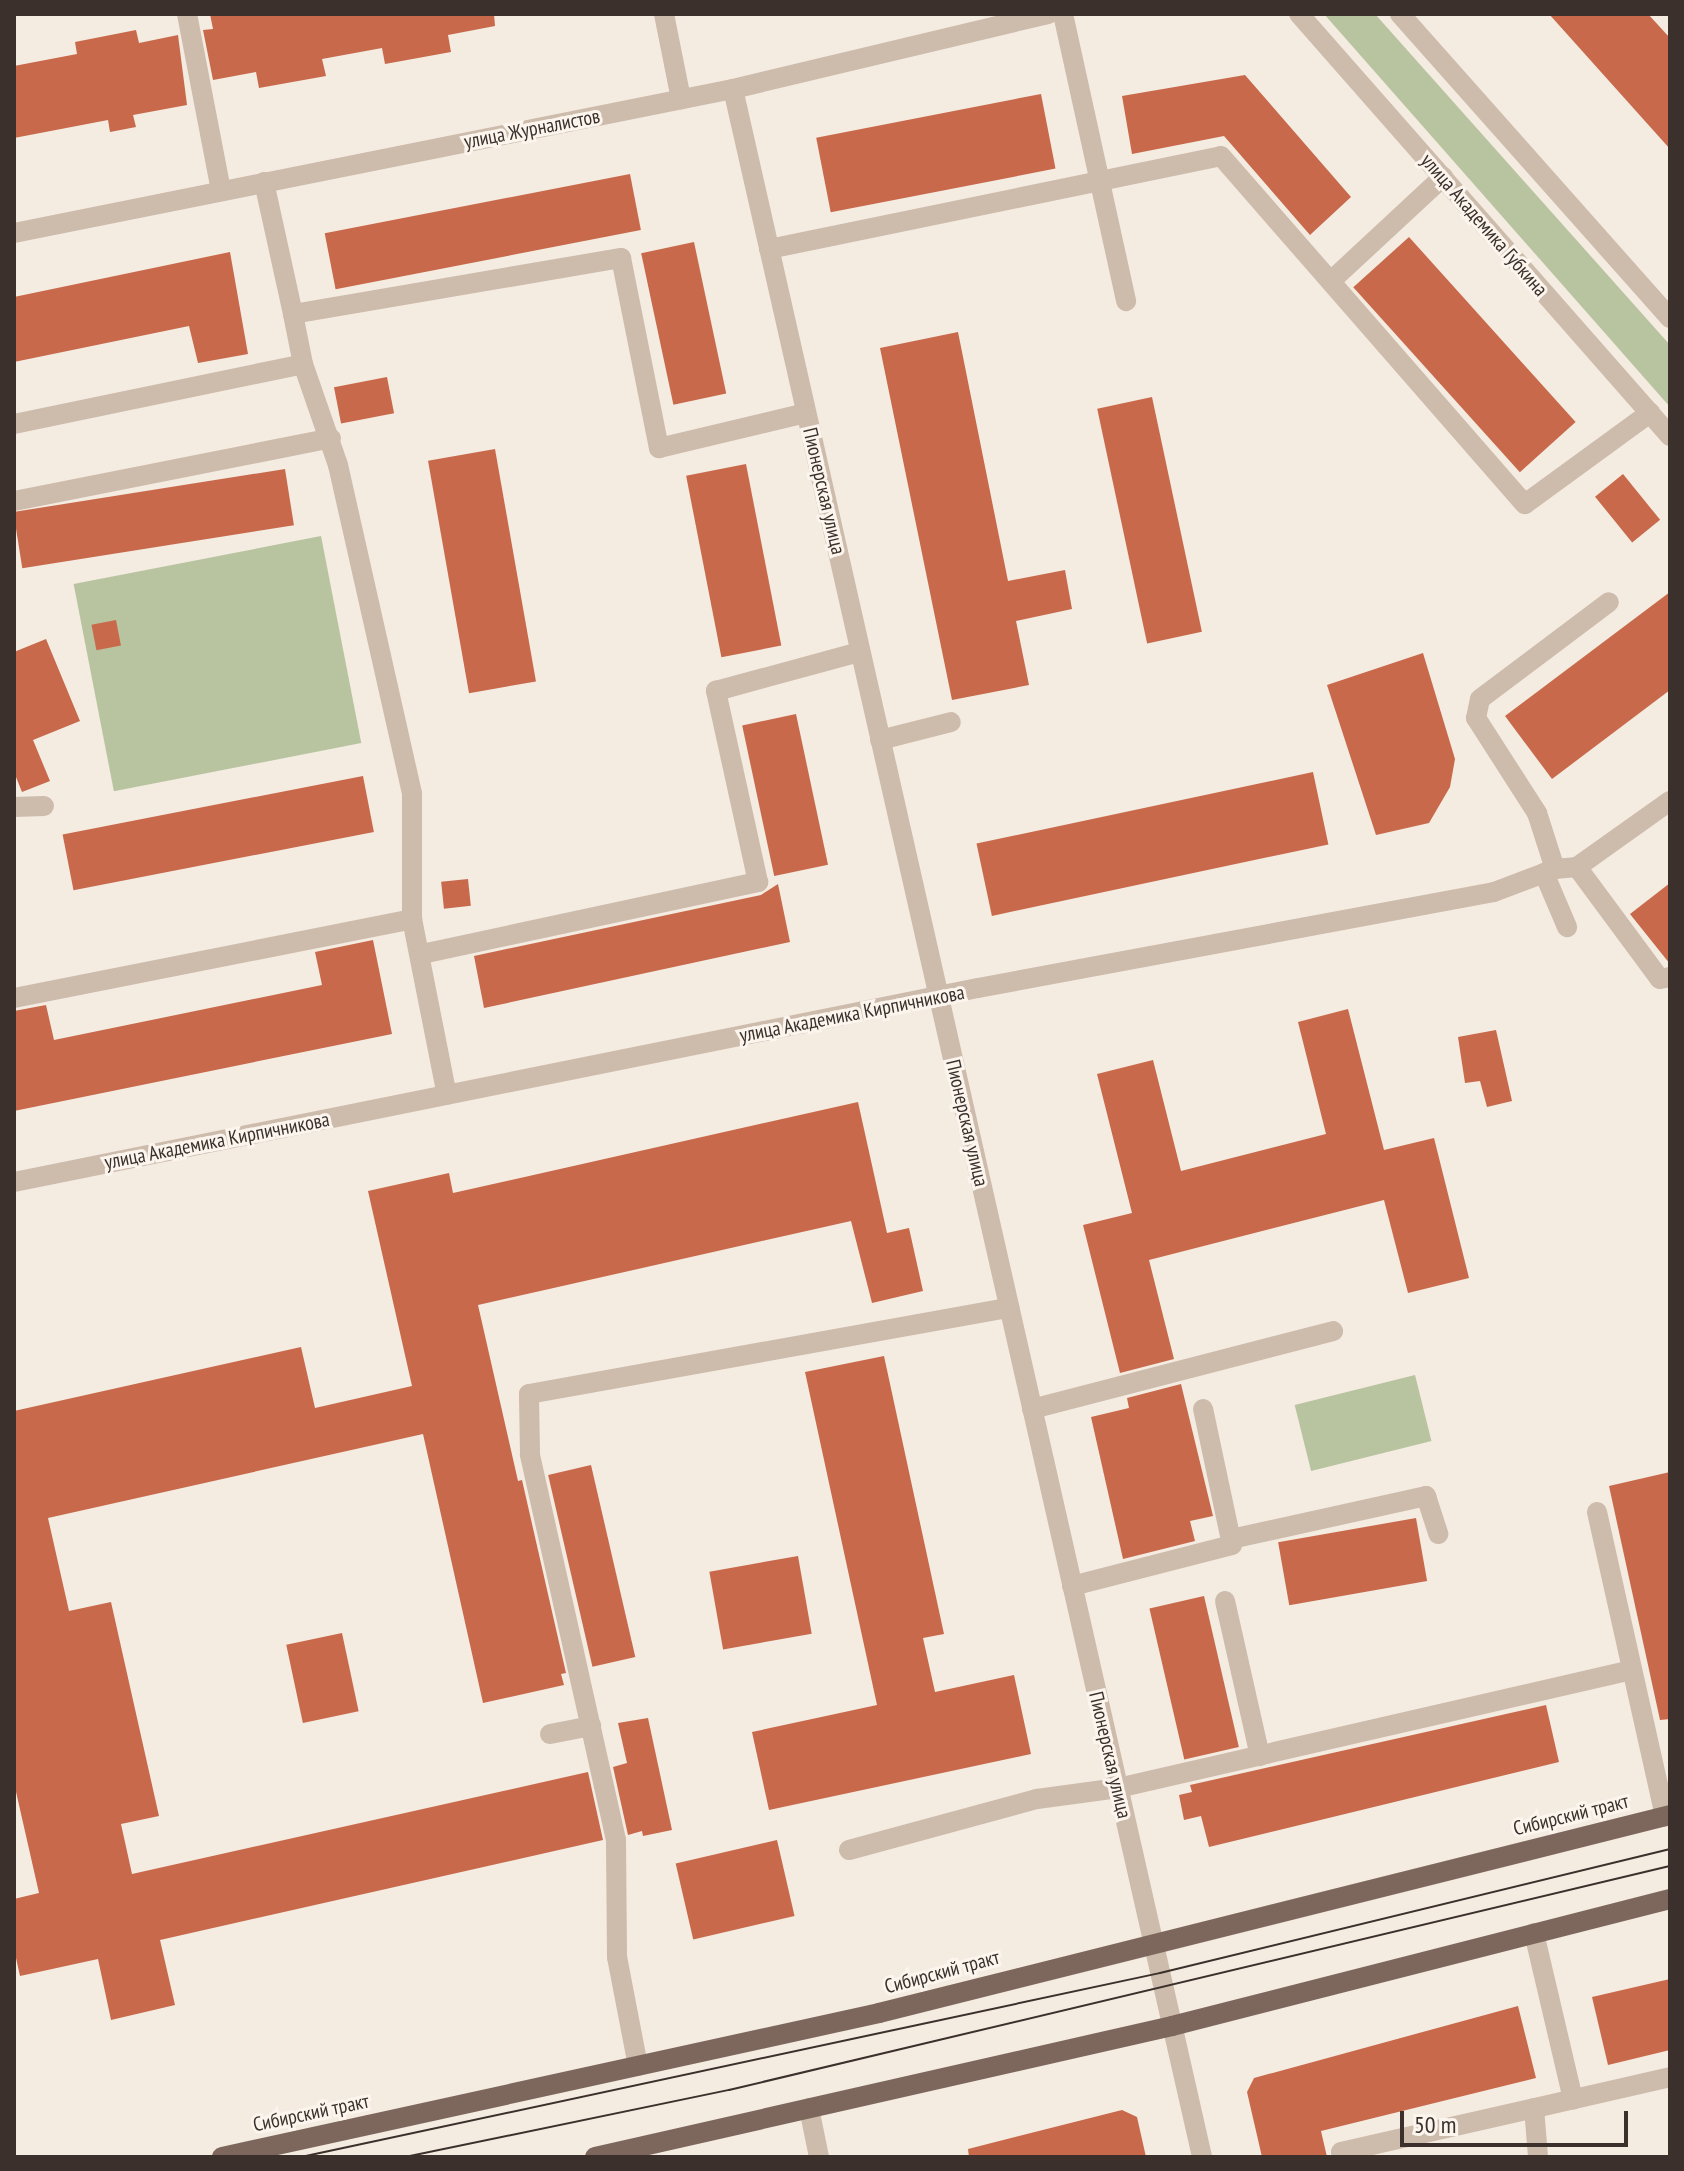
<!DOCTYPE html>
<html>
<head>
<meta charset="utf-8">
<style>
	body { margin:0 }
	#map { position:relative; width:1684px; height:2171px; overflow:hidden; background:#f4ebe1; font-family:"PT Sans Narrow",sans-serif }
	div>[style] { position:absolute }
	[style*='--x'] { left:calc(var(--x)*1px); top:calc(var(--y)*1px); width:calc(var(--w)*1px); rotate:calc(var(--a)*1deg) }
	.green>* { inset:0; background:#b8c4a0; transform-origin:0 0 }
	.building>* { inset:0; background:#c8694b; transform-origin:0 0 }
	.minor>* { height:20px; margin:-10px; padding:0 10px; transform-origin:10px; border-radius:10px; background:#cdbbac }
	.major>* { height:20px; margin:-10px; padding:0 10px; transform-origin:10px; border-radius:10px; background:#7d675c }
	.tram>* { height:2px; margin:-1px; padding:0 1px; transform-origin:1px; border-radius:1px; background:#3b302b }
	span { translate:-50% -50%; white-space:nowrap; text-align:center; line-height:1.15; -webkit-text-stroke:6px #fbf5ee; paint-order:stroke }
	.street-label { font-size:20px; color:#3b302b }
	.frame { position:absolute; inset:0; border:16px solid #3b302b; pointer-events:none }
	.scale { position:absolute; left:1400px; top:2111px; width:228px; height:36px; box-sizing:border-box; border:4px solid #3b302b; border-top:0; padding-left:10px; font-size:24px; line-height:28px; white-space:nowrap; color:#3b302b; -webkit-text-stroke:6px #fbf5ee; paint-order:stroke }
</style>
</head>
<body>
<div id="map">
	<div class="green">
		<div style="clip-path:polygon(1324px 14px,1375px 14px,1670px 345px,1670px 407px)"></div>
		<div style="left:321px;top:536px;width:211px;height:252px;rotate:79deg"></div>
		<div style="left:1415px;top:1375px;width:68px;height:124px;rotate:76deg"></div>
	</div>
	<div class="building">
		<div style="clip-path:polygon(210px 14px,494px 14px,495px 26px,448px 35px,451px 52px,385px 64px,382px 48px,322px 59px,326px 76px,259px 88px,256px 72px,213px 80px,203px 30px,213px 29px)"></div>
		<div style="clip-path:polygon(1549px 14px,1648px 14px,1670px 38px,1670px 149px)"></div>
		<div style="clip-path:polygon(136px 30px,139px 43px,178px 35px,187px 105px,133px 115px,136px 127px,110px 132px,108px 120px,14px 138px,14px 66px,77px 54px,75px 42px)"></div>
		<div style="clip-path:polygon(1245px 75px,1351px 197px,1310px 235px,1224px 136px,1132px 154px,1122px 96px)"></div>
		<div style="left:1041px;top:94px;width:76px;height:229px;rotate:79deg"></div>
		<div style="left:630px;top:174px;width:57px;height:311px;rotate:79deg"></div>
		<div style="left:1409px;top:237px;width:249px;height:75px;rotate:48deg"></div>
		<div style="left:694px;top:242px;width:155px;height:54px;rotate:78deg"></div>
		<div style="clip-path:polygon(230px 252px,248px 354px,198px 363px,189px 326px,14px 362px,14px 297px)"></div>
		<div style="clip-path:polygon(958px 332px,1008px 581px,1065px 570px,1072px 609px,1016px 621px,1029px 685px,952px 700px,880px 348px)"></div>
		<div style="left:387px;top:377px;width:37px;height:54px;rotate:79deg"></div>
		<div style="left:1152px;top:397px;width:240px;height:56px;rotate:78deg"></div>
		<div style="left:495px;top:449px;width:236px;height:68px;rotate:80deg"></div>
		<div style="left:746px;top:464px;width:185px;height:61px;rotate:79deg"></div>
		<div style="left:285px;top:469px;width:57px;height:275px;rotate:81deg"></div>
		<div style="left:1623px;top:474px;width:59px;height:36px;rotate:51deg"></div>
		<div style="clip-path:polygon(1670px 592px,1670px 690px,1552px 779px,1505px 716px)"></div>
		<div style="left:116px;top:620px;width:26px;height:25px;rotate:79deg"></div>
		<div style="clip-path:polygon(46px 639px,80px 721px,33px 740px,50px 781px,22px 792px,14px 772px,14px 652px)"></div>
		<div style="clip-path:polygon(1423px 653px,1455px 759px,1450px 787px,1429px 823px,1376px 835px,1327px 685px)"></div>
		<div style="left:796px;top:714px;width:154px;height:55px;rotate:78deg"></div>
		<div style="left:1313px;top:772px;width:74px;height:344px;rotate:78deg"></div>
		<div style="left:363px;top:776px;width:57px;height:306px;rotate:79deg"></div>
		<div style="left:468px;top:879px;width:27px;height:27px;rotate:84deg"></div>
		<div style="clip-path:polygon(1670px 883px,1670px 964px,1630px 914px)"></div>
		<div style="clip-path:polygon(778px 884px,790px 942px,484px 1008px,474px 956px,761px 895px)"></div>
		<div style="clip-path:polygon(373px 940px,392px 1034px,14px 1111px,14px 1011px,46px 1005px,54px 1040px,322px 985px,315px 952px)"></div>
		<div style="clip-path:polygon(1348px 1009px,1384px 1150px,1434px 1138px,1469px 1278px,1408px 1293px,1384px 1200px,1149px 1260px,1174px 1359px,1120px 1373px,1083px 1225px,1132px 1213px,1097px 1074px,1153px 1060px,1181px 1171px,1326px 1134px,1298px 1022px)"></div>
		<div style="clip-path:polygon(1496px 1030px,1512px 1101px,1487px 1107px,1480px 1081px,1465px 1083px,1458px 1037px)"></div>
		<div style="clip-path:polygon(858px 1102px,887px 1233px,909px 1228px,923px 1291px,872px 1303px,851px 1221px,478px 1305px,518px 1481px,522px 1480px,566px 1673px,561px 1674px,564px 1685px,483px 1703px,423px 1434px,48px 1518px,69px 1611px,111px 1602px,159px 1816px,121px 1824px,132px 1874px,588px 1772px,603px 1840px,160px 1940px,175px 2005px,111px 2020px,98px 1959px,20px 1976px,14px 1949px,14px 1899px,39px 1893px,14px 1783px,14px 1411px,301px 1347px,315px 1408px,412px 1386px,368px 1191px,449px 1173px,453px 1193px)"></div>
		<div style="clip-path:polygon(884px 1356px,944px 1634px,923px 1638px,935px 1692px,1014px 1675px,1031px 1754px,769px 1810px,752px 1732px,877px 1705px,805px 1372px)"></div>
		<div style="clip-path:polygon(1181px 1384px,1213px 1516px,1190px 1521px,1195px 1541px,1123px 1559px,1091px 1417px,1129px 1408px,1127px 1398px)"></div>
		<div style="left:591px;top:1465px;width:197px;height:44px;rotate:77deg"></div>
		<div style="clip-path:polygon(1670px 1472px,1670px 1719px,1660px 1720px,1609px 1486px)"></div>
		<div style="left:1416px;top:1518px;width:64px;height:140px;rotate:80deg"></div>
		<div style="left:798px;top:1556px;width:79px;height:90px;rotate:80deg"></div>
		<div style="left:1204px;top:1596px;width:155px;height:56px;rotate:77deg"></div>
		<div style="left:342px;top:1633px;width:80px;height:57px;rotate:78deg"></div>
		<div style="clip-path:polygon(1546px 1705px,1559px 1762px,1209px 1847px,1201px 1816px,1184px 1820px,1179px 1795px,1192px 1792px,1190px 1785px)"></div>
		<div style="clip-path:polygon(648px 1718px,672px 1830px,643px 1836px,642px 1831px,628px 1835px,613px 1767px,627px 1763px,618px 1723px)"></div>
		<div style="left:777px;top:1840px;width:78px;height:104px;rotate:77deg"></div>
		<div style="clip-path:polygon(1670px 1979px,1670px 2050px,1608px 2065px,1592px 1997px)"></div>
		<div style="clip-path:polygon(1518px 2006px,1536px 2078px,1321px 2131px,1327px 2157px,1262px 2157px,1247px 2092px,1254px 2078px)"></div>
		<div style="clip-path:polygon(1122px 2110px,1137px 2117px,1146px 2157px,969px 2157px,968px 2149px)"></div>
	</div>
	<div class="minor">
		<div style="--x:187;--y:14;--w:180;--a:79.1"></div>
		<div style="--x:664;--y:14;--w:87;--a:78.7"></div>
		<div style="--x:1063;--y:14;--w:294;--a:77.6"></div>
		<div style="--x:1299;--y:14;--w:562;--a:48.68"></div>
		<div style="--x:1400;--y:14;--w:407;--a:48.4"></div>
		<div style="--x:733;--y:89;--w:2121;--a:77.22"></div>
		<div style="--x:264;--y:182;--w:135;--a:77.6"></div>
		<div style="--x:293;--y:314;--w:333;--a:-9.7"></div>
		<div style="--x:621;--y:258;--w:194;--a:78.7"></div>
		<div style="--x:659;--y:448;--w:151;--a:-13.4"></div>
		<div style="--x:14;--y:233;--w:733;--a:-11.33"></div>
		<div style="--x:733;--y:89;--w:324;--a:-13.4"></div>
		<div style="--x:769;--y:249;--w:461;--a:-11.6"></div>
		<div style="--x:1221;--y:156;--w:462;--a:48.9"></div>
		<div style="--x:1525;--y:504;--w:155;--a:-36.1"></div>
		<div style="--x:1331;--y:281;--w:153;--a:-42.9"></div>
		<div style="--x:293;--y:314;--w:51;--a:78.7"></div>
		<div style="--x:303;--y:364;--w:107;--a:70.9"></div>
		<div style="--x:338;--y:465;--w:337;--a:77.3"></div>
		<div style="--x:412;--y:794;--w:125;--a:90"></div>
		<div style="--x:14;--y:424;--w:295;--a:-11.7"></div>
		<div style="--x:14;--y:501;--w:323;--a:-11.2"></div>
		<div style="--x:880;--y:740;--w:73;--a:-14.2"></div>
		<div style="--x:14;--y:807;--w:30;--a:-2"></div>
		<div style="--x:1577;--y:867;--w:139;--a:53.5"></div>
		<div style="--x:1660;--y:979;--w:10;--a:-11"></div>
		<div style="--x:1555;--y:869;--w:59;--a:-107.8"></div>
		<div style="--x:1537;--y:813;--w:113;--a:-122.7"></div>
		<div style="--x:1476;--y:718;--w:19;--a:-78"></div>
		<div style="--x:1480;--y:699;--w:161;--a:-36.9"></div>
		<div style="--x:1544;--y:873;--w:59;--a:66.9"></div>
		<div style="--x:422;--y:954;--w:344;--a:-12.1"></div>
		<div style="--x:758;--y:882;--w:196;--a:-102.4"></div>
		<div style="--x:716;--y:691;--w:149;--a:-15.2"></div>
		<div style="--x:14;--y:998;--w:406;--a:-11.2"></div>
		<div style="--x:412;--y:919;--w:179;--a:78.8"></div>
		<div style="--x:14;--y:1182;--w:983;--a:-11.38"></div>
		<div style="--x:978;--y:988;--w:525;--a:-10.54"></div>
		<div style="--x:1494;--y:892;--w:65;--a:-20.7"></div>
		<div style="--x:1555;--y:869;--w:22;--a:-5"></div>
		<div style="--x:1577;--y:867;--w:114;--a:-35.4"></div>
		<div style="--x:1032;--y:1409;--w:311;--a:-14.5"></div>
		<div style="--x:1597;--y:1512;--w:312;--a:77.4"></div>
		<div style="--x:1231;--y:1539;--w:200;--a:-12.4"></div>
		<div style="--x:1426;--y:1496;--w:40;--a:72"></div>
		<div style="--x:1072;--y:1586;--w:165;--a:-14.4"></div>
		<div style="--x:1232;--y:1545;--w:139;--a:-102"></div>
		<div style="--x:1225;--y:1601;--w:159;--a:77.3"></div>
		<div style="--x:550;--y:1734;--w:42;--a:-11"></div>
		<div style="--x:849;--y:1850;--w:195;--a:-15.2"></div>
		<div style="--x:1037;--y:1799;--w:82;--a:-7.7"></div>
		<div style="--x:1118;--y:1788;--w:527;--a:-12.93"></div>
		<div style="--x:1534;--y:1933;--w:171;--a:76.8"></div>
		<div style="--x:638;--y:2066;--w:111;--a:-100.9"></div>
		<div style="--x:617;--y:1957;--w:117;--a:-90.5"></div>
		<div style="--x:616;--y:1840;--w:395;--a:-102.6"></div>
		<div style="--x:530;--y:1454;--w:60;--a:-91"></div>
		<div style="--x:529;--y:1394;--w:488;--a:-10.2"></div>
		<div style="--x:809;--y:2108;--w:50;--a:78.5"></div>
		<div style="--x:1534;--y:2108;--w:49;--a:85.3"></div>
		<div style="--x:1343;--y:2157;--w:5;--a:-112"></div>
		<div style="--x:1341;--y:2152;--w:337;--a:-12.8"></div>
	</div>
	<div class="major">
		<div style="--x:222;--y:2157;--w:673;--a:-12.36"></div>
		<div style="--x:879;--y:2013;--w:815;--a:-14.05"></div>
		<div style="--x:595;--y:2157;--w:592;--a:-12.79"></div>
		<div style="--x:1172;--y:2026;--w:514;--a:-14.31"></div>
	</div>
	<div class="tram">
		<div style="--x:301;--y:2157;--w:878;--a:-12.09"></div>
		<div style="--x:1160;--y:1973;--w:525;--a:-13.67"></div>
		<div style="--x:405;--y:2157;--w:331;--a:-11.7"></div>
		<div style="--x:729;--y:2090;--w:967;--a:-13.39"></div>
	</div>
	<div class="street-label">
		<span style="left:532px;top:129px;rotate:-11deg">улица Журналистов</span>
		<span style="left:1484px;top:225px;rotate:49deg">улица Академика Губкина</span>
		<span style="left:824px;top:491px;rotate:77deg">Пионерская улица</span>
		<span style="left:852px;top:1014px;rotate:-11deg">улица Академика Кирпичникова</span>
		<span style="left:967px;top:1123px;rotate:77deg">Пионерская улица</span>
		<span style="left:217px;top:1141px;rotate:-11deg">улица Академика Кирпичникова</span>
		<span style="left:1110px;top:1755px;rotate:77deg">Пионерская улица</span>
		<span style="left:1571px;top:1815px;rotate:-14deg">Сибирский тракт</span>
		<span style="left:942px;top:1972px;rotate:-15deg">Сибирский тракт</span>
		<span style="left:311px;top:2113px;rotate:-12deg">Сибирский тракт</span>
	</div>
	<div class="frame"></div>
	<div class="scale">50 m</div>
</div>
</body>
</html>
